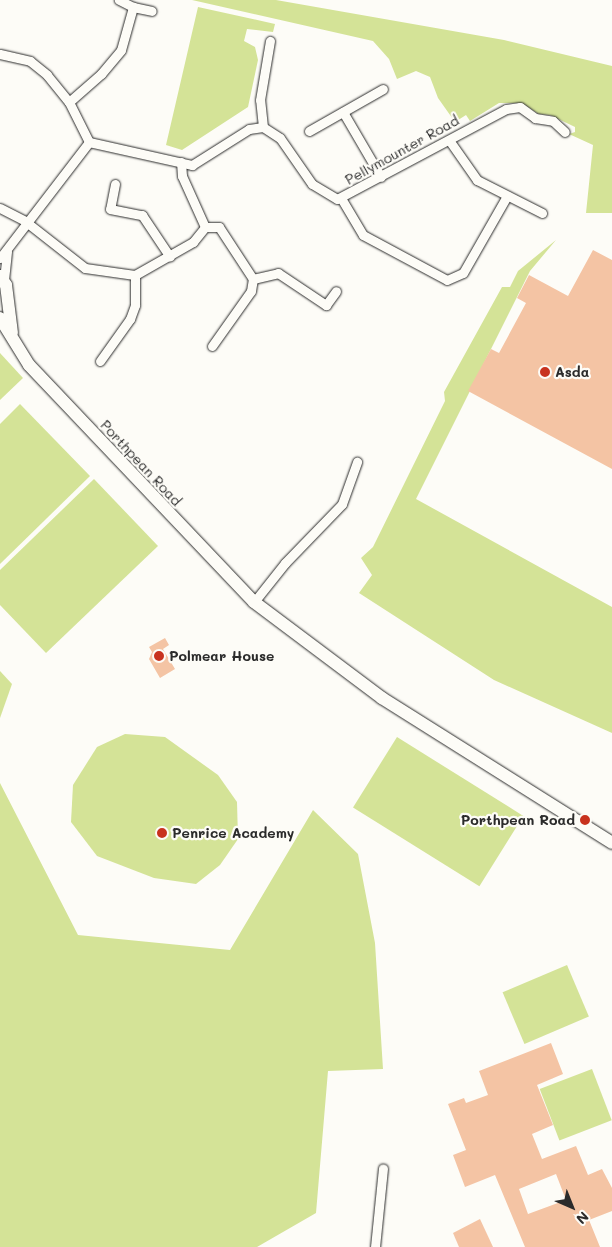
<!DOCTYPE html>
<html>
<head>
<meta charset="utf-8">
<style>
	body { margin:0 }
	#map { position:relative; width:612px; height:1247px; overflow:hidden; background:#fdfcf7; font-family:Mali,sans-serif }
	div>[style] { position:absolute }
	[style*='--x'] { left:calc(var(--x)*1px); top:calc(var(--y)*1px); width:calc(var(--w)*1px); rotate:calc(var(--a)*1deg) }
	.green>* { inset:0; background:#d4e397; transform-origin:0 0 }
	.building>* { inset:0; background:#f4c4a4 }
	.roads { filter:drop-shadow(0 0 1px #2b2b2b) drop-shadow(0 0 1px #2b2b2b) }
	.street>* { height:9px; margin:-4.5px; padding:0 4.5px; transform-origin:4.5px; border-radius:4.5px; background:#fdfcf7 }
	.secondary>* { height:12px; margin:-6px; padding:0 6px; transform-origin:6px; border-radius:6px; background:#fdfcf7 }
	.dots>* { width:14px; height:14px; translate:-50% -50%; box-sizing:border-box; border:2px solid #fdfcf7; border-radius:50% }
	span { translate:-50% -50%; white-space:nowrap; text-align:center; line-height:1.15; -webkit-text-stroke:4.5px #fdfcf7; paint-order:stroke }
	.street-label { font-size:14px; color:#2b2b2b }
	.poi-label { font-size:14px; color:#2b2b2b; font-weight:700 }
	.left { translate:0 -50%; text-align:left }
	.right { translate:-100% -50%; text-align:right }
	.north { position:absolute; left:547px; top:1182px; width:50px; height:50px; -webkit-text-stroke:4px #fdfcf7; paint-order:stroke; rotate:136deg; font-size:14px; font-weight:700; line-height:20px; text-align:center; color:#2b2b2b }
	.north::after { content:''; display:block; margin:auto; width:18px; height:22px; background:#2b2b2b; clip-path:polygon(50% 0,100% 100%,50% 72%,0 100%) }
</style>
</head>
<body>
<div id="map">
	<div class="green">
		<div style="clip-path:polygon(192px 0,276px 0,504px 40px,612px 66px,612px 213px,586px 213px,593px 145px,569px 134px,575px 132px,575px 127px,550px 115px,539px 114px,521px 103px,499px 103px,470px 121px,466px 115px,455px 122px,438px 98px,430px 77px,416px 71px,397px 79px,389px 59px,373px 41px)"></div>
		<div style="clip-path:polygon(198px 7px,275px 24px,273px 32px,247px 29px,244px 41px,255px 47px,258px 60px,248px 107px,182px 150px,166px 145px)"></div>
		<div style="clip-path:polygon(556px 240px,530px 271px,416px 499px,612px 607px,612px 733px,494px 680px,359px 593px,372px 575px,361px 558px,373px 547px,445px 401px,444px 392px,502px 287px,510px 287px,518px 271px)"></div>
		<div style="clip-path:polygon(0 353px,23px 378px,0 400px)"></div>
		<div style="clip-path:polygon(20px 404px,90px 476px,0 564px,0 424px)"></div>
		<div style="clip-path:polygon(94px 479px,158px 546px,46px 653px,0 605px,0 570px)"></div>
		<div style="clip-path:polygon(0 671px,12px 684px,0 718px)"></div>
		<div style="clip-path:polygon(125px 734px,165px 737px,218px 775px,237px 802px,238px 839px,220px 865px,196px 884px,154px 878px,97px 856px,71px 822px,73px 785px,97px 747px)"></div>
		<div style="left:397px;top:737px;width:149px;height:83px;rotate:32deg"></div>
		<div style="clip-path:polygon(0 783px,78px 935px,230px 950px,313px 810px,358px 854px,375px 943px,383px 1069px,328px 1071px,316px 1213px,257px 1247px,0 1247px)"></div>
		<div style="left:567px;top:965px;width:56px;height:70px;rotate:67deg"></div>
		<div style="left:592px;top:1069px;width:55px;height:56px;rotate:69deg"></div>
	</div>
	<div class="building">
		<div style="clip-path:polygon(593px 250px,612px 260px,612px 469px,468px 391px,491px 349px,499px 353px,526px 303px,517px 298px,529px 275px,568px 296px)"></div>
		<div style="clip-path:polygon(165px 638px,169px 645px,163px 649px,175px 669px,160px 678px,149px 659px,152px 652px,149px 647px)"></div>
		<div style="clip-path:polygon(evenodd,551px 1043px,563px 1074px,537px 1085px,553px 1125px,532px 1134px,542px 1159px,576px 1146px,588px 1175px,602px 1169px,612px 1188px,612px 1211px,589px 1220px,600px 1247px,525px 1247px,495px 1175px,465px 1187px,453px 1155px,466px 1150px,448px 1104px,464px 1098px,466px 1103px,488px 1095px,479px 1071px,551px 1043px,556px 1174px,566px 1200px,528px 1214px,519px 1189px,556px 1174px)"></div>
		<div style="clip-path:polygon(480px 1219px,493px 1247px,459px 1247px,453px 1233px)"></div>
	</div>
	<div class="roads">
		<div class="street">
			<div style="--x:133;--y:7;--w:19;--a:12"></div>
			<div style="--x:0;--y:54;--w:31;--a:13"></div>
			<div style="--x:30;--y:61;--w:22;--a:39"></div>
			<div style="--x:47;--y:75;--w:35;--a:51"></div>
			<div style="--x:69;--y:102;--w:45;--a:63.4"></div>
			<div style="--x:69;--y:102;--w:43;--a:-41.2"></div>
			<div style="--x:101;--y:74;--w:31;--a:-50"></div>
			<div style="--x:121;--y:50;--w:45;--a:-74.4"></div>
			<div style="--x:133;--y:7;--w:16;--a:-153"></div>
			<div style="--x:343;--y:112;--w:75;--a:59.7"></div>
			<div style="--x:263;--y:127;--w:27;--a:-96"></div>
			<div style="--x:260;--y:100;--w:60;--a:-80.4"></div>
			<div style="--x:309;--y:131;--w:85;--a:-29.6"></div>
			<div style="--x:449;--y:140;--w:49;--a:55"></div>
			<div style="--x:477;--y:180;--w:73;--a:26.9"></div>
			<div style="--x:115;--y:184;--w:25;--a:101"></div>
			<div style="--x:110;--y:209;--w:33;--a:11"></div>
			<div style="--x:142;--y:215;--w:50;--a:56.3"></div>
			<div style="--x:341;--y:198;--w:43;--a:59.3"></div>
			<div style="--x:363;--y:235;--w:95;--a:28.2"></div>
			<div style="--x:447;--y:280;--w:17;--a:-24"></div>
			<div style="--x:463;--y:273;--w:89;--a:-60.3"></div>
			<div style="--x:0;--y:208;--w:28;--a:27"></div>
			<div style="--x:25;--y:221;--w:76;--a:38.1"></div>
			<div style="--x:85;--y:268;--w:50;--a:8"></div>
			<div style="--x:135;--y:275;--w:67;--a:-29.6"></div>
			<div style="--x:193;--y:242;--w:19;--a:-51"></div>
			<div style="--x:205;--y:227;--w:56;--a:-114.3"></div>
			<div style="--x:182;--y:176;--w:14;--a:-94"></div>
			<div style="--x:205;--y:227;--w:14;--a:0"></div>
			<div style="--x:219;--y:227;--w:62;--a:56.8"></div>
			<div style="--x:253;--y:279;--w:26;--a:-13"></div>
			<div style="--x:278;--y:273;--w:58;--a:33.7"></div>
			<div style="--x:326;--y:305;--w:17;--a:-54"></div>
			<div style="--x:0;--y:258;--w:146;--a:-52.5"></div>
			<div style="--x:89;--y:142;--w:106;--a:12.6"></div>
			<div style="--x:192;--y:165;--w:67;--a:-32.3"></div>
			<div style="--x:249;--y:129;--w:14;--a:-8"></div>
			<div style="--x:263;--y:127;--w:20;--a:33"></div>
			<div style="--x:280;--y:138;--w:56;--a:55.2"></div>
			<div style="--x:312;--y:184;--w:29;--a:31"></div>
			<div style="--x:337;--y:199;--w:191;--a:-28"></div>
			<div style="--x:506;--y:109;--w:14;--a:-8"></div>
			<div style="--x:520;--y:107;--w:19;--a:36"></div>
			<div style="--x:535;--y:118;--w:18;--a:9"></div>
			<div style="--x:553;--y:121;--w:16;--a:43"></div>
			<div style="--x:4;--y:280;--w:29;--a:-84"></div>
			<div style="--x:212;--y:346;--w:67;--a:-54.7"></div>
			<div style="--x:251;--y:291;--w:12;--a:-81"></div>
			<div style="--x:100;--y:361;--w:52;--a:-54.5"></div>
			<div style="--x:130;--y:319;--w:15;--a:-70"></div>
			<div style="--x:135;--y:305;--w:30;--a:-90"></div>
			<div style="--x:254;--y:602;--w:50;--a:-51.5"></div>
			<div style="--x:285;--y:563;--w:82;--a:-46"></div>
			<div style="--x:342;--y:504;--w:45;--a:-70.3"></div>
			<div style="--x:375;--y:1247;--w:79;--a:-84.2"></div>
		</div>
		<div class="secondary">
			<div style="--x:0;--y:276;--w:11;--a:56"></div>
			<div style="--x:6;--y:285;--w:48;--a:82.9"></div>
			<div style="--x:0;--y:318;--w:55;--a:58.3"></div>
			<div style="--x:29;--y:365;--w:327;--a:46.5"></div>
			<div style="--x:254;--y:602;--w:160;--a:36.9"></div>
			<div style="--x:382;--y:698;--w:272;--a:32.2"></div>
		</div>
	</div>
	<div class="dots">
		<div style="left:545px;top:372px;background:#c8321e"></div>
		<div style="left:159px;top:656px;background:#c8321e"></div>
		<div style="left:585px;top:820px;background:#c8321e"></div>
		<div style="left:162px;top:833px;background:#c8321e"></div>
	</div>
	<div class="street-label">
		<span style="left:402px;top:150px;rotate:-29deg">Pellymounter Road</span>
		<span style="left:141px;top:463px;rotate:47deg">Porthpean Road</span>
	</div>
	<div class="poi-label">
		<span class="left" style="left:555px;top:372px">Asda</span>
		<span class="left" style="left:169px;top:656px">Polmear House</span>
		<span class="right" style="left:575px;top:820px">Porthpean Road</span>
		<span class="left" style="left:172px;top:833px">Penrice Academy</span>
	</div>
	<div class="north">N</div>
</div>
</body>
</html>
